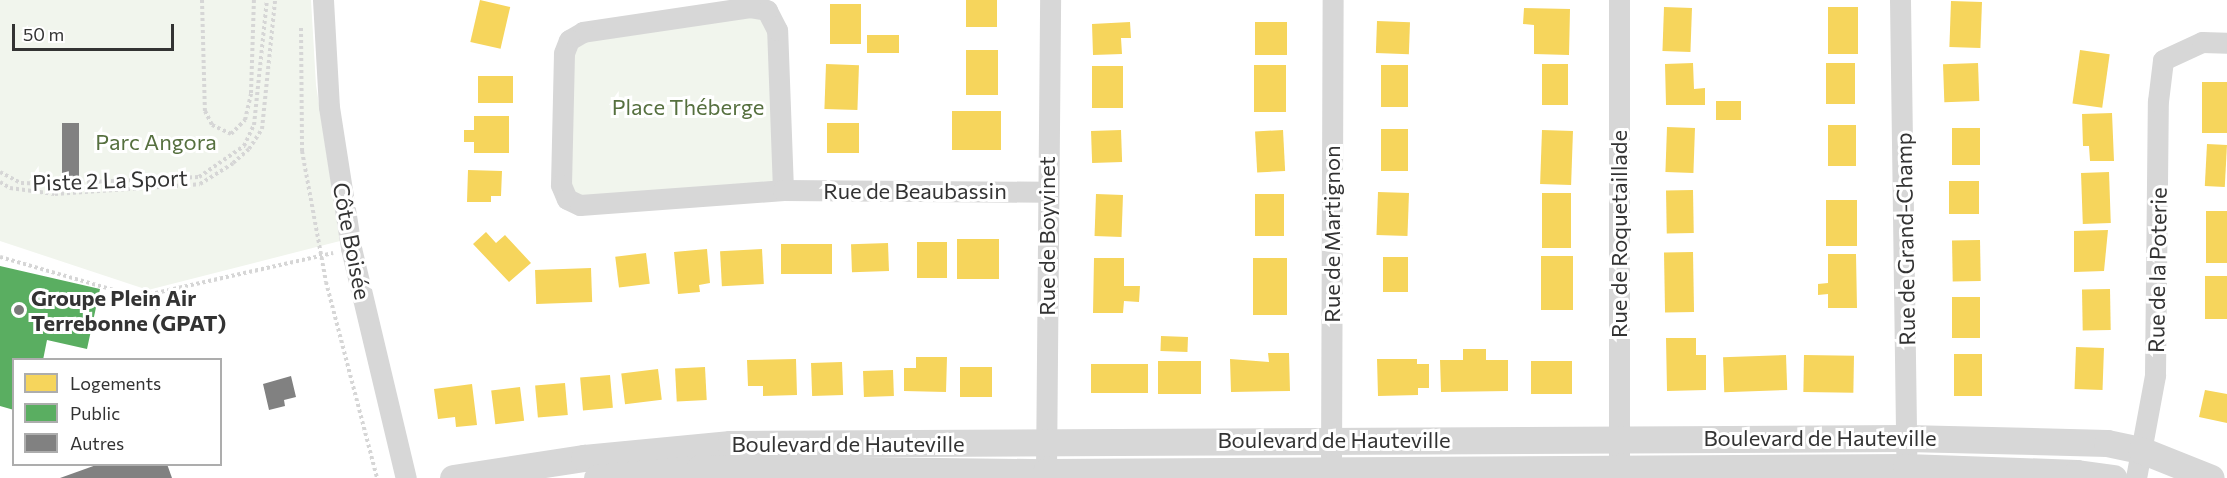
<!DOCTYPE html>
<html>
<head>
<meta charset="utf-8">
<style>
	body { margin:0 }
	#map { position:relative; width:2227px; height:478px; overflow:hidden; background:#fff; font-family:Commissioner,sans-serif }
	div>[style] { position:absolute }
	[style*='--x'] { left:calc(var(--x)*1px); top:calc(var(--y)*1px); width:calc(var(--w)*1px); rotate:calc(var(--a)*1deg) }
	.green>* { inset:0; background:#f1f5ed }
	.homes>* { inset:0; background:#f6d55c; transform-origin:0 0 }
	.public>* { inset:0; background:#5aae61 }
	.building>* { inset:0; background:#818181; transform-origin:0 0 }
	.path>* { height:4px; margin-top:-2px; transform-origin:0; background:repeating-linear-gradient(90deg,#d6d6d6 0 3px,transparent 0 6px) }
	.minor>* { height:21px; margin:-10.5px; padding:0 10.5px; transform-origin:10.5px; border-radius:10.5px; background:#d7d7d7 }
	.tertiary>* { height:27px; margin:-13.5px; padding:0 13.5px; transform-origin:13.5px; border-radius:13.5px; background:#d7d7d7 }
	.dots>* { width:16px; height:16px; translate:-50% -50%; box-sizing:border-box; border:3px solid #fff; border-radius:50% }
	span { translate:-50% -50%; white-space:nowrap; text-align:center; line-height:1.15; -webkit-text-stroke:6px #fff; paint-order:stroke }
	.park-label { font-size:22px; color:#56703f }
	.street-label { font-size:22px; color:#333 }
	.poi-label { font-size:22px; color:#333; font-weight:700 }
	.left { translate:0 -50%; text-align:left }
	.legend { position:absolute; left:12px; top:358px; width:210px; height:108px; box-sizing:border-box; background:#fff; border:2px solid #adadad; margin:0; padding:8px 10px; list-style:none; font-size:18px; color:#333 }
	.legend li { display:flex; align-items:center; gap:12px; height:30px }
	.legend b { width:30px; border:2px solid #adadad }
	.scale { position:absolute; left:12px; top:24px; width:162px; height:27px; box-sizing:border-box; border:3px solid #333; border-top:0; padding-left:8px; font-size:18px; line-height:21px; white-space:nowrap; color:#333; -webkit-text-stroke:4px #fff; paint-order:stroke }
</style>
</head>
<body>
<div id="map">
	<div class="green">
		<div style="clip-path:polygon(0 0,311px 0,316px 85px,340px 241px,148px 290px,0 241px)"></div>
		<div style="clip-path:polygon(767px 10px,783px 190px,567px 199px,569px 40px)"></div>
	</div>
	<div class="homes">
		<div style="left:480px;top:0;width:31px;height:43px;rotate:13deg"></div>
		<div style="left:966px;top:0;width:31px;height:27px"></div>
		<div style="left:1951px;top:1px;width:31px;height:46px;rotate:2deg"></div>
		<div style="left:830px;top:4px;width:31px;height:40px"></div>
		<div style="left:1664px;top:7px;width:28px;height:44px;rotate:2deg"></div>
		<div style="left:1828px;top:7px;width:30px;height:47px"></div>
		<div style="clip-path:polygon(1524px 8px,1570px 9px,1569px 55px,1534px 54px,1534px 25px,1523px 24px)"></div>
		<div style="left:1377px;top:21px;width:33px;height:32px;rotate:2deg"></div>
		<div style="clip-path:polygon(1130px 22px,1131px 38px,1121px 38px,1122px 54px,1093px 55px,1092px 24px)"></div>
		<div style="left:1255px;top:22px;width:32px;height:33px"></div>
		<div style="left:867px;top:35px;width:32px;height:18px"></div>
		<div style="left:966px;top:50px;width:32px;height:45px"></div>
		<div style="left:2080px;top:50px;width:30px;height:54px;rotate:8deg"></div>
		<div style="clip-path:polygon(1693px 63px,1694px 89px,1705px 88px,1705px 105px,1666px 105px,1665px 64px)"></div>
		<div style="left:1826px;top:63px;width:29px;height:41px"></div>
		<div style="left:1978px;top:63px;width:38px;height:35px;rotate:88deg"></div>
		<div style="left:826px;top:64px;width:33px;height:45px;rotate:2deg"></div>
		<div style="left:1542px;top:64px;width:26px;height:41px"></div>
		<div style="left:1254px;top:65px;width:32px;height:47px"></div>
		<div style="left:1381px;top:65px;width:27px;height:42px"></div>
		<div style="left:1092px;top:66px;width:31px;height:42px"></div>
		<div style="left:478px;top:76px;width:35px;height:27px"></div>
		<div style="left:2227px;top:82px;width:51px;height:25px;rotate:90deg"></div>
		<div style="left:1716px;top:101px;width:25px;height:19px"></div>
		<div style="left:952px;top:111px;width:49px;height:39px"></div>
		<div style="clip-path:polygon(2112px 113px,2114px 161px,2090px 161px,2089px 146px,2083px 146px,2082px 114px)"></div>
		<div style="clip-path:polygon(474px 116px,509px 116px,509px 153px,474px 153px,474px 142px,464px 142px,464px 130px,474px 130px)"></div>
		<div style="left:827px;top:123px;width:32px;height:30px"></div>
		<div style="left:1828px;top:125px;width:28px;height:41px"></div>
		<div style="left:1667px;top:127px;width:28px;height:45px;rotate:2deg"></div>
		<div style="left:1952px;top:128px;width:28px;height:37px"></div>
		<div style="left:1381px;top:129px;width:27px;height:42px"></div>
		<div style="left:1121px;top:130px;width:32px;height:30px;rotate:88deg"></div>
		<div style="left:1283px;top:130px;width:41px;height:28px;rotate:87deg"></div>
		<div style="left:1542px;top:130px;width:31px;height:54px;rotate:2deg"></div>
		<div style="left:2207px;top:144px;width:20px;height:42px;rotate:3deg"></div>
		<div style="clip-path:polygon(468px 170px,502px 171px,501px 196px,491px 196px,491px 202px,467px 202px)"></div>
		<div style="left:2109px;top:172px;width:51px;height:28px;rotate:88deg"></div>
		<div style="left:1949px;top:181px;width:30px;height:33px"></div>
		<div style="left:1693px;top:190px;width:43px;height:27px;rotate:89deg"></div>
		<div style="left:1378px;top:192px;width:31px;height:43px;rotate:2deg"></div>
		<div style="left:1542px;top:193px;width:29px;height:55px"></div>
		<div style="left:1096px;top:194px;width:27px;height:42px;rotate:2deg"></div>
		<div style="left:1255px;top:194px;width:29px;height:42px"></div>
		<div style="left:1826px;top:200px;width:31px;height:46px"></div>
		<div style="left:2227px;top:211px;width:52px;height:21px;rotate:90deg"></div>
		<div style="clip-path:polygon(2108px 230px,2104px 271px,2074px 272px,2074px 231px)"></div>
		<div style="clip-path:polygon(486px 232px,496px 243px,505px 235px,531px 263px,509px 282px,473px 244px)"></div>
		<div style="left:957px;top:239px;width:42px;height:40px"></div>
		<div style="left:1980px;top:240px;width:41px;height:28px;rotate:89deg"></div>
		<div style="left:917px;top:242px;width:30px;height:36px"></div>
		<div style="left:888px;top:243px;width:28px;height:37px;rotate:88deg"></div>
		<div style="left:832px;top:244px;width:30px;height:51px;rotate:90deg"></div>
		<div style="clip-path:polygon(707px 249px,710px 283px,699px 285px,700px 292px,678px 294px,674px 252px)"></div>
		<div style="left:762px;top:249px;width:35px;height:42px;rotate:87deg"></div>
		<div style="left:1693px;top:252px;width:60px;height:29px;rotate:89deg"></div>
		<div style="left:646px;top:253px;width:31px;height:31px;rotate:83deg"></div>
		<div style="clip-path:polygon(1828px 254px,1856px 254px,1857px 308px,1828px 308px,1828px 294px,1818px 295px,1818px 284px,1828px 283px)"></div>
		<div style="left:1541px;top:256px;width:32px;height:54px"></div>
		<div style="left:1383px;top:257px;width:25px;height:35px"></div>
		<div style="clip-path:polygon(1094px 258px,1124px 258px,1124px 286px,1140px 286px,1139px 302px,1124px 301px,1123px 313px,1093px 313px)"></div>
		<div style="left:1253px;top:258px;width:34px;height:57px"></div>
		<div style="left:591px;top:268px;width:34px;height:56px;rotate:88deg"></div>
		<div style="left:2205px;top:276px;width:22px;height:43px"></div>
		<div style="left:2110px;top:289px;width:41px;height:28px;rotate:89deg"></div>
		<div style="left:1952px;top:297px;width:28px;height:41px"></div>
		<div style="left:1161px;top:336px;width:27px;height:15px;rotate:2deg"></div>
		<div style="clip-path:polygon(1666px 338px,1696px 338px,1696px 355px,1706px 355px,1706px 390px,1667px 391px)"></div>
		<div style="left:2076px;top:347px;width:28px;height:42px;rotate:2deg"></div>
		<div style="clip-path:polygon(1463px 349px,1486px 349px,1486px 360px,1508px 360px,1508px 391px,1441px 392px,1440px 360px,1463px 360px)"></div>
		<div style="clip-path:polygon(1268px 353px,1289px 353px,1290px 391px,1231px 392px,1230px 359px,1269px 362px)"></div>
		<div style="left:1982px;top:354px;width:42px;height:28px;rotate:90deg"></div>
		<div style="left:1786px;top:355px;width:35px;height:63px;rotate:88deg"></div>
		<div style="left:1804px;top:355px;width:50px;height:37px;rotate:1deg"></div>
		<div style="clip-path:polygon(916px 357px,947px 357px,946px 392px,904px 391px,904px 368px,916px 368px)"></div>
		<div style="clip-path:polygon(796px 359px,797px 395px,763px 396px,763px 386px,748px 386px,747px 360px)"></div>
		<div style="clip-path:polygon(1377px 359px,1417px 359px,1417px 364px,1429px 364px,1429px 388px,1418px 388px,1418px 395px,1378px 396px)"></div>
		<div style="left:1158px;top:361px;width:43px;height:33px"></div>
		<div style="left:1531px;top:361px;width:41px;height:33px"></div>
		<div style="left:842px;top:362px;width:33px;height:31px;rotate:88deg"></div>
		<div style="left:1091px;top:364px;width:57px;height:29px"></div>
		<div style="left:705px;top:367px;width:33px;height:30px;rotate:87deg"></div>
		<div style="left:960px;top:367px;width:32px;height:30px"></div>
		<div style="left:658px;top:369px;width:31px;height:37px;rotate:83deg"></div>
		<div style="left:893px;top:370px;width:26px;height:30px;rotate:88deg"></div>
		<div style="left:610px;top:375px;width:33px;height:30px;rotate:85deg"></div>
		<div style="left:565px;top:383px;width:32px;height:30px;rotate:85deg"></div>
		<div style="clip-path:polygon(472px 384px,477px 425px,456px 427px,455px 417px,438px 419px,434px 389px)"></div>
		<div style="left:520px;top:387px;width:34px;height:29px;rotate:83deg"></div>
		<div style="clip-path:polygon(2205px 390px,2227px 394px,2227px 423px,2199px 417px)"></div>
	</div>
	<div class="public">
		<div style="clip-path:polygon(0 266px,100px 289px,87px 349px,47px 340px,43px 360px,14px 360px,14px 410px,0 406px)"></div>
	</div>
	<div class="building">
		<div style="left:62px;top:123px;width:17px;height:57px"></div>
		<div style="clip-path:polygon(291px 376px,296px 397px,284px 400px,285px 406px,269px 410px,263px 384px)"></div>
		<div style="clip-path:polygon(99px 464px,167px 464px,172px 478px,60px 478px)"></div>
	</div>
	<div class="path">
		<div style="--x:202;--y:0;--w:111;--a:88.5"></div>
		<div style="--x:205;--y:111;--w:16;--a:63"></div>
		<div style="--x:212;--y:125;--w:21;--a:25"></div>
		<div style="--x:231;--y:134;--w:20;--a:-45"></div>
		<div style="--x:245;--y:120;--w:28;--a:-77"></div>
		<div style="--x:251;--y:93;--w:93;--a:-88.2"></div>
		<div style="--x:301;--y:28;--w:123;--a:89.5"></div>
		<div style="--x:302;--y:151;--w:133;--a:79.6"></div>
		<div style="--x:326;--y:282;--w:203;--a:75.4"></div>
		<div style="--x:0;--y:172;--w:24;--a:28"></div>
		<div style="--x:21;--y:183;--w:24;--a:2"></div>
		<div style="--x:45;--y:184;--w:154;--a:-2.6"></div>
		<div style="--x:199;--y:177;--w:55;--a:-34.6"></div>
		<div style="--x:244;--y:146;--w:23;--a:-65"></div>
		<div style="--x:254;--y:125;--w:126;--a:-84.1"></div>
		<div style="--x:0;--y:182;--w:12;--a:31"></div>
		<div style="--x:10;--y:188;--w:45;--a:7.6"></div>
		<div style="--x:55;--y:194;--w:145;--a:-3.9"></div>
		<div style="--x:200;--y:184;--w:39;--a:-32"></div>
		<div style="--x:233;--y:163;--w:21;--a:-41"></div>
		<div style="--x:249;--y:149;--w:24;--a:-57"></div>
		<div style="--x:262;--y:129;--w:130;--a:-84.2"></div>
		<div style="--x:0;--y:257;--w:144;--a:16.2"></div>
		<div style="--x:138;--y:297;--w:200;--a:-12.7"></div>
		<div style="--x:153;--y:295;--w:37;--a:74"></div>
	</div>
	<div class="minor">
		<div style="--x:323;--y:0;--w:107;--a:86.8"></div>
		<div style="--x:329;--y:107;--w:143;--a:81.1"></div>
		<div style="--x:351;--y:248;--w:236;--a:76.6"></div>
		<div style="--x:1619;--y:0;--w:468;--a:90"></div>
		<div style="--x:1900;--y:0;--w:453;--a:89.2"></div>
		<div style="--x:783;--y:190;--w:160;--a:-92.1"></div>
		<div style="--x:777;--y:30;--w:22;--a:-117"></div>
		<div style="--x:767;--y:10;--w:17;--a:-170"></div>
		<div style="--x:750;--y:7;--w:169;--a:171.5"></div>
		<div style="--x:583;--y:32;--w:16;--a:150"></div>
		<div style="--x:569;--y:40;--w:14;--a:111"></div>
		<div style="--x:564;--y:53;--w:132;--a:91.3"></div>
		<div style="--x:561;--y:185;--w:15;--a:67"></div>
		<div style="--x:567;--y:199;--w:14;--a:25"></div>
		<div style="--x:580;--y:205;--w:204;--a:-4.2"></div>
		<div style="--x:783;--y:190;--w:264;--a:0.4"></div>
		<div style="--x:1331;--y:469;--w:469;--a:-89.8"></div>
		<div style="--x:1046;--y:472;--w:472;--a:-89.5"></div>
		<div style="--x:2136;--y:478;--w:105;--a:-79.5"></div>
		<div style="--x:2155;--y:375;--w:274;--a:-89.4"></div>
		<div style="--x:2158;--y:101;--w:41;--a:-83"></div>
		<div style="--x:2163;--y:60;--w:43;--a:-24.8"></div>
		<div style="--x:2202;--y:42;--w:25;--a:2"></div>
	</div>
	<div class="tertiary">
		<div style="--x:453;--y:478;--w:133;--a:-8.7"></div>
		<div style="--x:584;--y:458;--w:147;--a:-5.5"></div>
		<div style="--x:730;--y:444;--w:1176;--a:-0.29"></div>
		<div style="--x:1906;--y:438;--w:201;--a:1.4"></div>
		<div style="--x:2107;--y:443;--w:35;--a:12"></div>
		<div style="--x:2141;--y:450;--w:75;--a:21.8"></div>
		<div style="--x:597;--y:478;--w:103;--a:-5.5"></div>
		<div style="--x:700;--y:468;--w:346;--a:0.7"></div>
		<div style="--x:1046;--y:472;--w:860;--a:-0.33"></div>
		<div style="--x:1906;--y:467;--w:171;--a:2"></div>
		<div style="--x:2077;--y:473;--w:37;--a:8"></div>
	</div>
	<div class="dots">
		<div style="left:19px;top:310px;background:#7a7a7a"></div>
	</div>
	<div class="park-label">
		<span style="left:688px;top:107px">Place Théberge</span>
		<span style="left:156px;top:142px">Parc Angora</span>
	</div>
	<div class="street-label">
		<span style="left:110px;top:180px;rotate:-2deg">Piste 2 La Sport</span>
		<span style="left:915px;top:191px">Rue de Beaubassin</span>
		<span style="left:1332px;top:234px;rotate:-90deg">Rue de Martignon</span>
		<span style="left:1619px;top:234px;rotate:-90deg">Rue de Roquetaillade</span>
		<span style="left:1047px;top:236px;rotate:-90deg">Rue de Boyvinet</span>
		<span style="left:1905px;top:239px;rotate:-91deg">Rue de Grand-Champ</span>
		<span style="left:352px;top:241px;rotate:79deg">Côte Boisée</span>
		<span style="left:2157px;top:270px;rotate:-89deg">Rue de la Poterie</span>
		<span style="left:1820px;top:438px">Boulevard de Hauteville</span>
		<span style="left:1334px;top:440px">Boulevard de Hauteville</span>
		<span style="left:848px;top:444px">Boulevard de Hauteville</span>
	</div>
	<div class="poi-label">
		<span class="left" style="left:31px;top:310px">Groupe Plein Air<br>Terrebonne (GPAT)</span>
	</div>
	<ul class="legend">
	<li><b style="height:16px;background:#f6d55c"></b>Logements</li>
	<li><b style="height:16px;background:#5aae61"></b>Public</li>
	<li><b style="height:16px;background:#818181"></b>Autres</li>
	</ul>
	<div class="scale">50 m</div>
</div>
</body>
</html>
